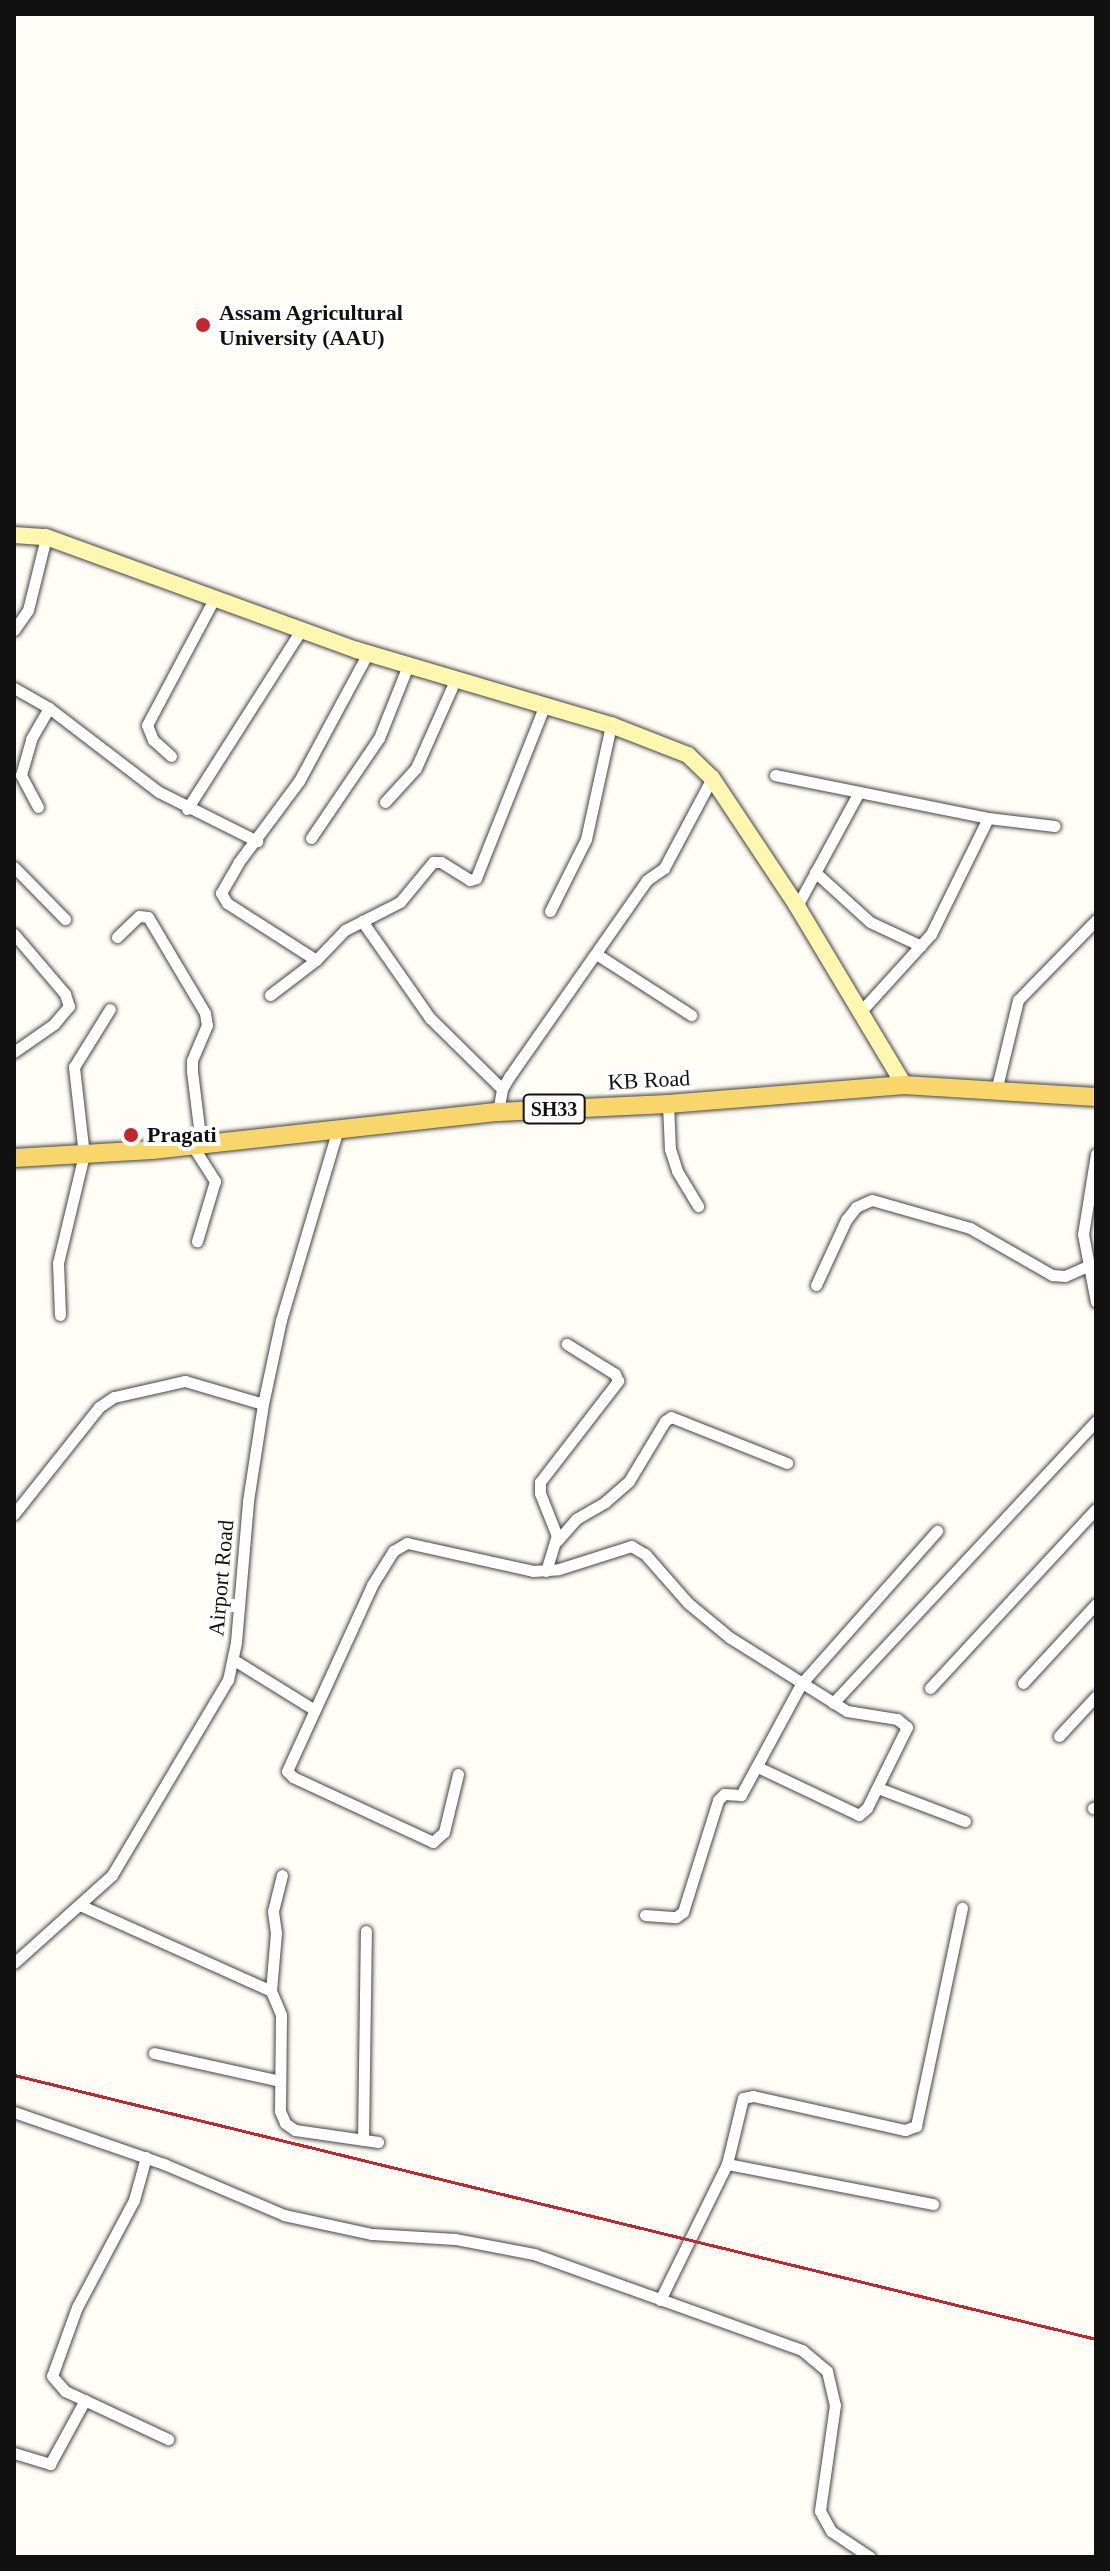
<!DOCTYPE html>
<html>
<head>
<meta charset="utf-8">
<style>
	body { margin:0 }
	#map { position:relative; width:1110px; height:2571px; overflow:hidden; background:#fffdf5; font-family:"Times New Roman",serif }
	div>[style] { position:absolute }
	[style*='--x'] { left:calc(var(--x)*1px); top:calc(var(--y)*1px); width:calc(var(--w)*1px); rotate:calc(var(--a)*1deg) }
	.roads { filter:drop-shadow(0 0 2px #444) drop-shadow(0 0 2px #444) }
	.street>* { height:11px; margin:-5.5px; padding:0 5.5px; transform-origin:5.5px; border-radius:5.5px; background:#fff }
	.secondary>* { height:16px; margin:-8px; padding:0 8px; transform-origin:8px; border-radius:8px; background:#fff6b0 }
	.primary>* { height:18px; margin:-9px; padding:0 9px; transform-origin:9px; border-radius:9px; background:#f9d66b }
	.rail>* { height:3px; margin:-1.5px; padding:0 1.5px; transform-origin:1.5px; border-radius:1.5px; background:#c4262e }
	.dots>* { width:22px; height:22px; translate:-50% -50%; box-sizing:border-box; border:4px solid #fff; border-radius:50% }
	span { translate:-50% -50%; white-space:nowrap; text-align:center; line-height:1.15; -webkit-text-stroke:8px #fff; paint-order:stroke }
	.shield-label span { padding:2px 6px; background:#fff; border:2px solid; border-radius:6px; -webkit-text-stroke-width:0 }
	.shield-label { font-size:20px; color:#111; font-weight:700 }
	.poi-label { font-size:22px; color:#111; font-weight:700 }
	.left { translate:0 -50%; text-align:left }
	.street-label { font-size:22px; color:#111 }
	.frame { position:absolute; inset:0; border:16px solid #111; pointer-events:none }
</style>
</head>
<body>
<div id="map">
	<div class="roads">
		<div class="street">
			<div style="--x:14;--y:630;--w:24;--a:-55"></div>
			<div style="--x:28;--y:610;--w:75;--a:-76.1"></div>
			<div style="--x:14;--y:688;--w:40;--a:29.7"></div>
			<div style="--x:49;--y:708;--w:138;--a:37.4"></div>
			<div style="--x:159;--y:792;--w:110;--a:26.6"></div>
			<div style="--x:171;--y:756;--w:24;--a:-138"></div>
			<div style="--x:153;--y:740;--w:16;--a:-112"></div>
			<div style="--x:147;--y:725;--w:143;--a:-62"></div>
			<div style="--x:775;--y:775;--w:217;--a:11.4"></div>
			<div style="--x:988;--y:818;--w:67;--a:6.8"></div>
			<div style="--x:385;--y:802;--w:46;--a:-47.6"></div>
			<div style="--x:416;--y:768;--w:98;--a:-66"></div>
			<div style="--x:38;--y:807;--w:36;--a:-118"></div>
			<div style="--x:21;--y:775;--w:37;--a:-74"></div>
			<div style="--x:31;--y:739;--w:36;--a:-60"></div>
			<div style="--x:187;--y:809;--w:212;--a:-57.5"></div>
			<div style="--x:311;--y:838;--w:121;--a:-55.8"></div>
			<div style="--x:379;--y:738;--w:81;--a:-68.2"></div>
			<div style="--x:14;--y:867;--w:73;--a:45.6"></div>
			<div style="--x:815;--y:872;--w:74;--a:42.3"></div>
			<div style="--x:870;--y:922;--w:56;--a:25.2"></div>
			<div style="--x:797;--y:906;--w:130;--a:-61.5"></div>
			<div style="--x:550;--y:911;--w:80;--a:-63.4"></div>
			<div style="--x:586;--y:839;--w:117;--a:-77.6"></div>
			<div style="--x:362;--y:921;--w:118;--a:55"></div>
			<div style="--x:430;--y:1018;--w:101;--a:44.6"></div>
			<div style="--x:14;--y:934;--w:79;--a:49.6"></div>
			<div style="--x:65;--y:994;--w:13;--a:72"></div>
			<div style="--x:69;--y:1006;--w:23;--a:130"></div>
			<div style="--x:54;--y:1024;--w:49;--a:145"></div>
			<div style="--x:117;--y:937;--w:30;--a:-44"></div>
			<div style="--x:139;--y:916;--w:9;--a:6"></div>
			<div style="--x:148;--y:917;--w:112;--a:59.3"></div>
			<div style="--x:205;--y:1013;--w:12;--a:81"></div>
			<div style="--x:207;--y:1025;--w:39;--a:113"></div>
			<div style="--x:192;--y:1061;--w:10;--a:90"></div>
			<div style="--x:192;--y:1071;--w:74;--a:83"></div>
			<div style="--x:598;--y:955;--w:111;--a:32.8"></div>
			<div style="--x:316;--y:960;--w:106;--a:-147.4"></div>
			<div style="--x:227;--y:903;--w:12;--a:-121"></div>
			<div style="--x:221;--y:893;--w:34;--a:-60"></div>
			<div style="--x:238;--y:863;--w:102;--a:-53.4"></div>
			<div style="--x:299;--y:781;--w:145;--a:-61.7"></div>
			<div style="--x:270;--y:995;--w:58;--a:-37.3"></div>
			<div style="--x:316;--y:960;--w:42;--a:-46"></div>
			<div style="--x:345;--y:930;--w:62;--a:-27"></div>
			<div style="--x:400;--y:902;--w:52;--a:-50.5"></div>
			<div style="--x:433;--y:862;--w:8;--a:0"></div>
			<div style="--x:441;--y:862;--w:34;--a:32"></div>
			<div style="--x:470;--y:880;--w:6;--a:-18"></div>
			<div style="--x:476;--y:878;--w:186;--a:-68.3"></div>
			<div style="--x:862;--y:1010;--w:103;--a:-47.8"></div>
			<div style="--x:931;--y:934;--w:129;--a:-63.8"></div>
			<div style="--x:996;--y:1091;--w:94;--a:-76.4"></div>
			<div style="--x:1018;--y:1000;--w:112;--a:-45.7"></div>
			<div style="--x:668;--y:1104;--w:45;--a:87.5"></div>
			<div style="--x:670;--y:1149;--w:23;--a:72"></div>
			<div style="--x:677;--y:1171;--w:41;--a:59"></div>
			<div style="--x:498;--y:1112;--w:23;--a:-80"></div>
			<div style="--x:502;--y:1089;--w:14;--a:-60"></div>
			<div style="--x:509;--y:1077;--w:241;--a:-55"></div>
			<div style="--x:647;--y:880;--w:21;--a:-35"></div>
			<div style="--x:664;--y:868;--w:102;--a:-61.9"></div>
			<div style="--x:192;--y:1145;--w:43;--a:57.4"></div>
			<div style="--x:215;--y:1181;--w:63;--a:106.7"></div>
			<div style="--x:1096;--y:1154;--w:81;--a:99.2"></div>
			<div style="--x:1083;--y:1234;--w:69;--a:79.2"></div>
			<div style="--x:816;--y:1285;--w:72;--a:-65.2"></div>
			<div style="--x:846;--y:1220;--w:16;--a:-52"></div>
			<div style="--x:856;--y:1207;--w:17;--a:-24"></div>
			<div style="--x:872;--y:1200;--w:102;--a:15.9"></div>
			<div style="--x:970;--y:1228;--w:95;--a:29.8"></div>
			<div style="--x:1052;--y:1275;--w:13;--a:4"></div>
			<div style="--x:1065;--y:1276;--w:24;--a:-24"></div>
			<div style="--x:60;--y:1315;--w:52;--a:-92.2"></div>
			<div style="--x:58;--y:1263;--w:111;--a:-76.5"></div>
			<div style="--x:84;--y:1155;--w:89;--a:-96.5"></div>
			<div style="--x:74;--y:1067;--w:68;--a:-58.2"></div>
			<div style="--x:14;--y:1514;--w:137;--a:-51.5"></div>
			<div style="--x:99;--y:1407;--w:18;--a:-34"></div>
			<div style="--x:114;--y:1397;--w:73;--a:-12.7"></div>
			<div style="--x:185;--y:1381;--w:81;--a:16.4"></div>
			<div style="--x:557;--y:1541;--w:29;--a:-49"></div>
			<div style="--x:576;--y:1519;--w:34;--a:-30"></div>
			<div style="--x:605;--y:1502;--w:32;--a:-41"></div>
			<div style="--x:629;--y:1481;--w:70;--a:-59"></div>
			<div style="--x:665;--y:1421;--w:7;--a:-34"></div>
			<div style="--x:671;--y:1417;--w:125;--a:21.6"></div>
			<div style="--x:546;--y:1571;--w:37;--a:-73"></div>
			<div style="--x:557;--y:1536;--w:46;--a:-111.6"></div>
			<div style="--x:540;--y:1493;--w:11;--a:-90"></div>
			<div style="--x:540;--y:1482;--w:128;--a:-52.3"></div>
			<div style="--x:618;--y:1381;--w:8;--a:-113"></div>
			<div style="--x:615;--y:1374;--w:57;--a:-148"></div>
			<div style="--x:234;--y:1660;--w:93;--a:31.8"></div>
			<div style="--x:1023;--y:1683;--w:108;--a:-47.3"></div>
			<div style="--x:930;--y:1688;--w:244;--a:-47.2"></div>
			<div style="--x:833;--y:1703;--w:386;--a:-47"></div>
			<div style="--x:1059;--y:1736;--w:54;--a:-47.2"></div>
			<div style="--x:458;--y:1774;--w:60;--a:103.6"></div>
			<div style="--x:444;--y:1832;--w:15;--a:138"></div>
			<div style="--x:433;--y:1842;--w:154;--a:-155.1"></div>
			<div style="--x:293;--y:1777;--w:8;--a:-135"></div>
			<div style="--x:287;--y:1771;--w:205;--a:-65.4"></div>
			<div style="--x:372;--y:1585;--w:40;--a:-58"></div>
			<div style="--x:393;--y:1551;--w:16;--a:-30"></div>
			<div style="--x:407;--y:1543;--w:129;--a:12.5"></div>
			<div style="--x:533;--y:1571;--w:26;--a:-4"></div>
			<div style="--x:559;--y:1569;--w:76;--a:-17.7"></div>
			<div style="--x:631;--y:1546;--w:16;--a:30"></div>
			<div style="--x:645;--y:1554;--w:65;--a:48.7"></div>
			<div style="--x:688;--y:1603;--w:53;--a:39.7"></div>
			<div style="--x:729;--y:1637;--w:139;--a:32.1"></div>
			<div style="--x:847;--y:1711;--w:51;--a:9.1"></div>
			<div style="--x:897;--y:1719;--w:13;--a:39"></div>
			<div style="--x:907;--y:1727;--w:90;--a:116.3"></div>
			<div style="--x:867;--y:1808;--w:11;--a:139"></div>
			<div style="--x:859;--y:1815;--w:112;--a:-154.6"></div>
			<div style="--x:878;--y:1788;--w:93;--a:20.8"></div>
			<div style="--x:1093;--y:1808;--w:3;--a:-18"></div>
			<div style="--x:82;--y:1906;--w:207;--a:24.2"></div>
			<div style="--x:271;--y:1991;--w:26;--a:67"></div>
			<div style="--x:281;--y:2015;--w:96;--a:90.6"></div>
			<div style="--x:280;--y:2111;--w:13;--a:67"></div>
			<div style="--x:285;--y:2123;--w:12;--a:35"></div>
			<div style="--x:295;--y:2130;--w:84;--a:8.2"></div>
			<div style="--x:645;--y:1915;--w:31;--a:4"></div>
			<div style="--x:676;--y:1917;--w:9;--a:-36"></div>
			<div style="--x:683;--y:1912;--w:117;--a:-72.6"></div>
			<div style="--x:718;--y:1800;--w:8;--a:-45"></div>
			<div style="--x:724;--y:1794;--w:17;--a:3"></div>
			<div style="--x:741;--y:1795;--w:126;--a:-61.6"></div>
			<div style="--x:801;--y:1684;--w:205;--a:-48.4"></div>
			<div style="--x:14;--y:1963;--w:132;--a:-41.9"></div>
			<div style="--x:112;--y:1875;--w:227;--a:-59.3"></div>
			<div style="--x:228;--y:1680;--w:39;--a:-78"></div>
			<div style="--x:236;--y:1642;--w:142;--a:-85.1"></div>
			<div style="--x:248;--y:1501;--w:98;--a:-81.2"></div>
			<div style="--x:263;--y:1404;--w:86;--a:-77.9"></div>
			<div style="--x:281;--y:1320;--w:196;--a:-73.4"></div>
			<div style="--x:271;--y:1991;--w:58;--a:-85.1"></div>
			<div style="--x:276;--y:1933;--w:22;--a:-98"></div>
			<div style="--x:273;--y:1911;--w:37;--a:-76"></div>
			<div style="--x:154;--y:2053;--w:129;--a:12.5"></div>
			<div style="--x:14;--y:2112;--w:159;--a:19.1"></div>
			<div style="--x:164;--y:2164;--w:130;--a:23"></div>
			<div style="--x:284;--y:2215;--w:90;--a:12.2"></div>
			<div style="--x:372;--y:2234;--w:83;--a:3.4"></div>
			<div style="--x:455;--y:2239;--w:80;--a:10.8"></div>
			<div style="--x:534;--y:2254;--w:285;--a:19.7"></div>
			<div style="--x:802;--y:2350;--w:33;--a:40"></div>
			<div style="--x:827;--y:2371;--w:35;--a:77"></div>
			<div style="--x:835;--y:2405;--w:107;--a:98.1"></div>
			<div style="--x:820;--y:2511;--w:23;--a:61"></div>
			<div style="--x:831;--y:2531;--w:47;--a:33.7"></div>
			<div style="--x:363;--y:2140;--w:209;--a:-89.2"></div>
			<div style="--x:146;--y:2157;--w:45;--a:105.6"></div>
			<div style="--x:134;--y:2200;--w:121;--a:118"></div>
			<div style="--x:77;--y:2307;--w:73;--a:109.9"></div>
			<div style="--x:52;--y:2376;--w:20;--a:49"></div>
			<div style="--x:65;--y:2391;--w:114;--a:25"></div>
			<div style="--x:727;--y:2164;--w:210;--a:11"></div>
			<div style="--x:660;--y:2300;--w:152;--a:-63.8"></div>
			<div style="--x:727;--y:2164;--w:68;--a:-76.4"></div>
			<div style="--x:743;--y:2098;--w:10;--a:-11"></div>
			<div style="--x:753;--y:2096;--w:156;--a:12.6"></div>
			<div style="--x:905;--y:2130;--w:12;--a:-20"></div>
			<div style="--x:916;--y:2126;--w:223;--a:-78.1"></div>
			<div style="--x:14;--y:2453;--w:38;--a:17"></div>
			<div style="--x:50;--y:2464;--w:73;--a:-61.3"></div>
		</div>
		<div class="secondary">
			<div style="--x:14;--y:535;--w:32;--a:4"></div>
			<div style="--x:46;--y:537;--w:331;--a:20"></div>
			<div style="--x:357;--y:650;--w:265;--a:16.5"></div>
			<div style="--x:611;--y:725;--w:83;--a:21.3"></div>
			<div style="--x:688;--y:755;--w:33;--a:44"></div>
			<div style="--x:712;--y:778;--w:154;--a:56.4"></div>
			<div style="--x:797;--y:906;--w:209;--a:59.1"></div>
		</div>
		<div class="primary">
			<div style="--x:14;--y:1158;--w:138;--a:-3.3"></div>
			<div style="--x:152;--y:1150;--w:348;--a:-6.3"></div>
			<div style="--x:498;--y:1112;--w:170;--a:-2.7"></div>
			<div style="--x:668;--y:1104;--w:237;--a:-4.6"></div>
			<div style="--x:904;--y:1085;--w:192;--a:3.6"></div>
		</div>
	</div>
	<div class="rail">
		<div style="--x:14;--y:2075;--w:1114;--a:13.71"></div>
	</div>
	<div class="dots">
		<div style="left:203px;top:325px;background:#c4262e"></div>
		<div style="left:131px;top:1135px;background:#c4262e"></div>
	</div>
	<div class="shield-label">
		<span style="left:554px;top:1109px">SH33</span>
	</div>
	<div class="poi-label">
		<span class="left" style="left:219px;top:325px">Assam Agricultural<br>University (AAU)</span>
		<span class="left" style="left:147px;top:1135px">Pragati</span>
	</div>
	<div class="street-label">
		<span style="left:649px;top:1080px;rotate:-3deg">KB Road</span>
		<span style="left:221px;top:1578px;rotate:-85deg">Airport Road</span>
	</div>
	<div class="frame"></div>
</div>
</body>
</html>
